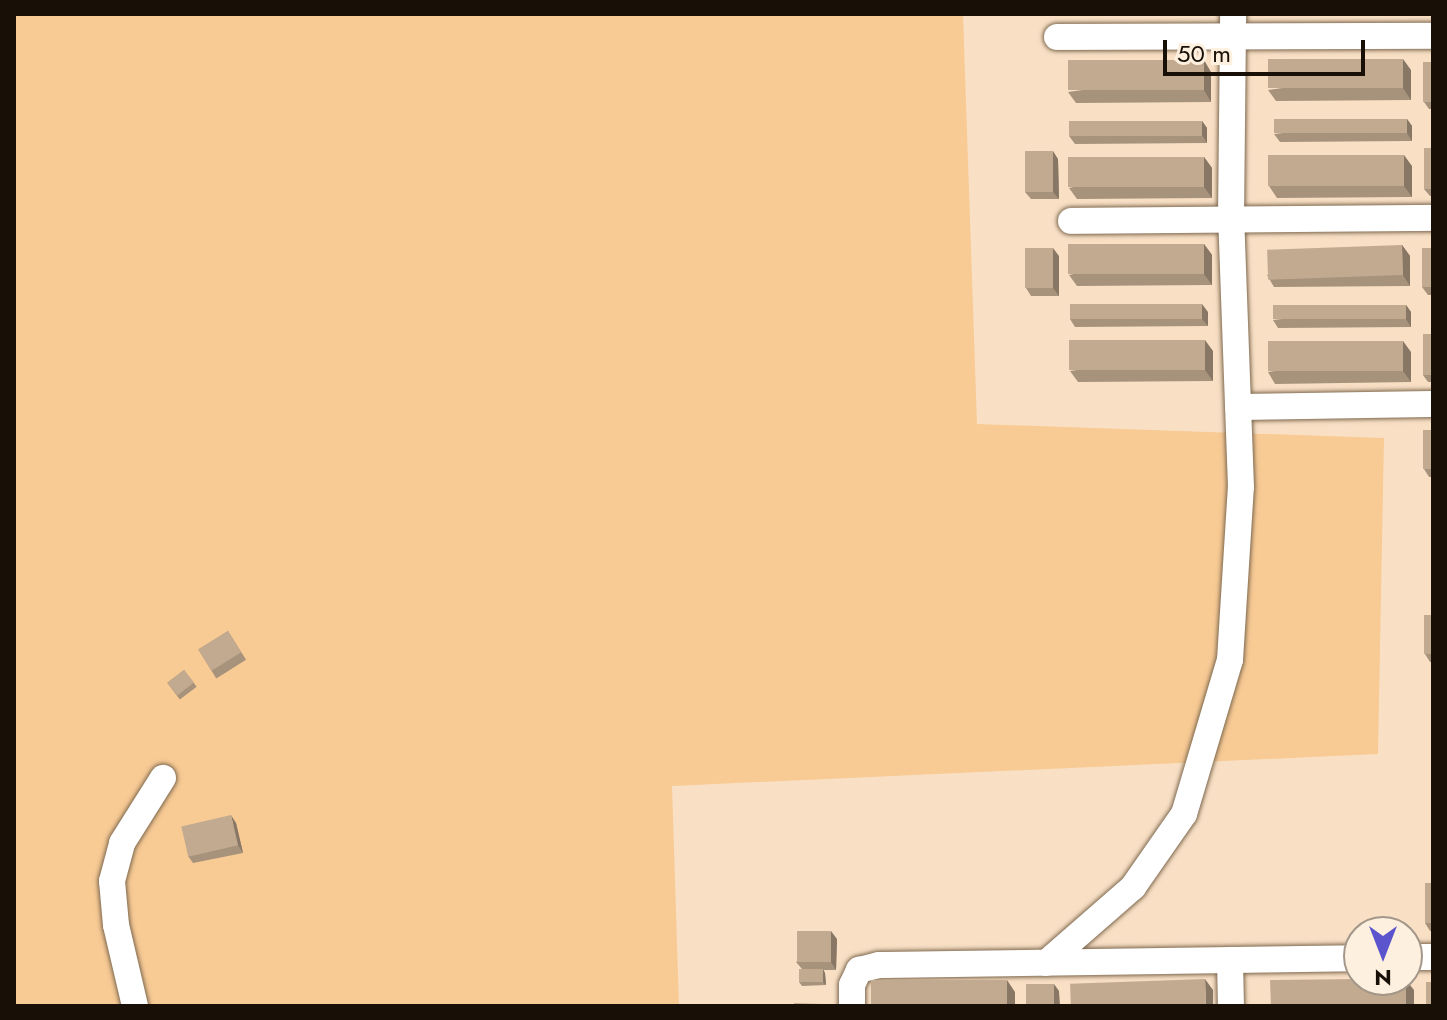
<!DOCTYPE html>
<html>
<head>
<meta charset="utf-8">
<style>
	body { margin:0 }
	#map { position:relative; width:1447px; height:1020px; overflow:hidden; background:#f9e0c5; font-family:Jost,sans-serif }
	div>[style] { position:absolute }
	[style*='--x'] { left:calc(var(--x)*1px); top:calc(var(--y)*1px); width:calc(var(--w)*1px); rotate:calc(var(--a)*1deg) }
	.green>* { inset:0; background:#f8ca94 }
	.roads { filter:drop-shadow(0 0 2px #7e6950) drop-shadow(0 0 2px #7e6950) }
	.minor>* { height:26px; margin:-13px; padding:0 13px; transform-origin:13px; border-radius:13px; background:#fff }
	.wall>* { inset:0; background:#a7927c; transform-origin:0 0 }
	.shaded-wall>* { inset:0; background:#887765 }
	.building>* { inset:0; background:#c2aa90; transform-origin:0 0 }
	span { translate:-50% -50%; white-space:nowrap; text-align:center; line-height:1.15; -webkit-text-stroke:8px #fef0df; paint-order:stroke }
	.frame { position:absolute; inset:0; border:16px solid #181007; pointer-events:none }
	.north { position:absolute; left:1343px; top:916px; width:80px; height:80px; box-sizing:border-box; background:#fef0df; border:2px solid #a29689; border-radius:50%; rotate:180deg; font-size:22px; font-weight:700; line-height:32px; text-align:center; color:#181007 }
	.north::after { content:''; display:block; margin:auto; width:28px; height:36px; background:#5b54cd; clip-path:polygon(50% 0,100% 100%,50% 72%,0 100%) }
	.scale { position:absolute; left:1163px; top:40px; width:202px; height:36px; box-sizing:border-box; border:4px solid #181007; border-top:0; padding-left:10px; font-size:24px; line-height:28px; white-space:nowrap; color:#181007; -webkit-text-stroke:6px #fef0df; paint-order:stroke }
</style>
</head>
<body>
<div id="map">
	<div class="green">
		<div style="clip-path:polygon(14px 14px,963px 14px,977px 424px,1384px 438px,1378px 754px,672px 786px,679px 1006px,14px 1006px)"></div>
	</div>
	<div class="roads">
		<div class="minor">
			<div style="--x:1057;--y:37;--w:376;--a:-0.2"></div>
			<div style="--x:1071;--y:221;--w:362;--a:-0.5"></div>
			<div style="--x:1238;--y:407;--w:195;--a:-0.9"></div>
			<div style="--x:1407;--y:957;--w:26;--a:0"></div>
			<div style="--x:1230;--y:960;--w:46;--a:88.8"></div>
			<div style="--x:1046;--y:963;--w:116;--a:-41.1"></div>
			<div style="--x:1133;--y:887;--w:89;--a:-55.1"></div>
			<div style="--x:1184;--y:814;--w:161;--a:-73.4"></div>
			<div style="--x:1230;--y:660;--w:173;--a:-86.4"></div>
			<div style="--x:1241;--y:487;--w:268;--a:-92.1"></div>
			<div style="--x:1231;--y:219;--w:205;--a:-89.4"></div>
			<div style="--x:135;--y:1006;--w:83;--a:-103.2"></div>
			<div style="--x:116;--y:925;--w:44;--a:-95.2"></div>
			<div style="--x:112;--y:881;--w:39;--a:-75"></div>
			<div style="--x:122;--y:843;--w:77;--a:-57.8"></div>
			<div style="--x:852;--y:1006;--w:21;--a:-90"></div>
			<div style="--x:852;--y:985;--w:17;--a:-65"></div>
			<div style="--x:859;--y:970;--w:21;--a:-14"></div>
			<div style="--x:879;--y:965;--w:480;--a:-0.8"></div>
		</div>
	</div>
	<div class="wall">
		<div style="clip-path:polygon(1075px 14px,1211px 14px,1075px 15px)"></div>
		<div style="clip-path:polygon(1433px 62px,1433px 109px,1429px 109px,1424px 102px)"></div>
		<div style="clip-path:polygon(1411px 70px,1411px 100px,1276px 101px,1268px 90px)"></div>
		<div style="clip-path:polygon(1211px 72px,1211px 102px,1076px 103px,1068px 92px)"></div>
		<div style="clip-path:polygon(1407px 119px,1412px 126px,1412px 141px,1280px 142px,1274px 134px)"></div>
		<div style="clip-path:polygon(1202px 121px,1207px 128px,1207px 143px,1075px 144px,1069px 136px)"></div>
		<div style="clip-path:polygon(1433px 148px,1433px 196px,1430px 196px,1424px 189px)"></div>
		<div style="clip-path:polygon(1204px 157px,1212px 168px,1212px 198px,1077px 199px,1069px 188px)"></div>
		<div style="clip-path:polygon(1058px 159px,1059px 199px,1031px 199px,1025px 192px)"></div>
		<div style="clip-path:polygon(1412px 166px,1412px 197px,1277px 198px,1269px 186px)"></div>
		<div style="clip-path:polygon(1204px 244px,1212px 255px,1212px 285px,1077px 286px,1069px 275px)"></div>
		<div style="clip-path:polygon(1402px 245px,1410px 256px,1410px 286px,1274px 287px,1267px 275px)"></div>
		<div style="clip-path:polygon(1433px 248px,1433px 295px,1428px 295px,1422px 287px)"></div>
		<div style="clip-path:polygon(1059px 256px,1059px 296px,1031px 296px,1026px 288px)"></div>
		<div style="clip-path:polygon(1406px 305px,1411px 312px,1411px 327px,1278px 328px,1273px 320px)"></div>
		<div style="clip-path:polygon(1208px 312px,1208px 326px,1075px 327px,1070px 319px)"></div>
		<div style="clip-path:polygon(1433px 334px,1433px 382px,1428px 382px,1423px 375px)"></div>
		<div style="clip-path:polygon(1213px 351px,1213px 381px,1078px 382px,1070px 371px)"></div>
		<div style="clip-path:polygon(1411px 352px,1411px 382px,1275px 384px,1268px 372px)"></div>
		<div style="clip-path:polygon(1433px 430px,1433px 477px,1429px 477px,1424px 469px)"></div>
		<div style="clip-path:polygon(1433px 615px,1433px 662px,1430px 662px,1425px 654px)"></div>
		<div style="left:228px;top:631px;width:34px;height:35px;rotate:58deg"></div>
		<div style="left:184px;top:670px;width:21px;height:21px;rotate:53deg"></div>
		<div style="clip-path:polygon(236px 823px,243px 853px,193px 863px,188px 856px)"></div>
		<div style="clip-path:polygon(1433px 883px,1433px 931px,1430px 931px,1425px 923px)"></div>
		<div style="clip-path:polygon(837px 939px,836px 970px,823px 970px,825px 973px,826px 985px,802px 986px,799px 982px,802px 969px,796px 962px)"></div>
	</div>
	<div class="shaded-wall">
		<div style="clip-path:polygon(1403px 59px,1411px 70px,1411px 100px,1403px 88px)"></div>
		<div style="clip-path:polygon(1204px 60px,1211px 72px,1211px 102px,1204px 90px)"></div>
		<div style="clip-path:polygon(1407px 119px,1412px 126px,1412px 141px,1407px 133px)"></div>
		<div style="clip-path:polygon(1202px 121px,1207px 128px,1207px 143px,1202px 135px)"></div>
		<div style="clip-path:polygon(1053px 151px,1058px 159px,1059px 199px,1053px 192px)"></div>
		<div style="clip-path:polygon(1404px 155px,1412px 166px,1412px 197px,1404px 186px)"></div>
		<div style="clip-path:polygon(1204px 157px,1212px 168px,1212px 198px,1204px 187px)"></div>
		<div style="clip-path:polygon(1204px 244px,1212px 255px,1212px 285px,1204px 274px)"></div>
		<div style="clip-path:polygon(1402px 245px,1410px 256px,1410px 286px,1403px 275px)"></div>
		<div style="clip-path:polygon(1053px 248px,1059px 256px,1059px 296px,1053px 288px)"></div>
		<div style="clip-path:polygon(1202px 304px,1208px 312px,1208px 326px,1202px 319px)"></div>
		<div style="clip-path:polygon(1406px 305px,1411px 312px,1411px 327px,1406px 319px)"></div>
		<div style="clip-path:polygon(1205px 340px,1213px 351px,1213px 381px,1205px 370px)"></div>
		<div style="clip-path:polygon(1403px 341px,1411px 352px,1411px 382px,1403px 371px)"></div>
		<div style="clip-path:polygon(231px 815px,236px 823px,243px 853px,238px 845px)"></div>
		<div style="clip-path:polygon(831px 931px,837px 939px,836px 970px,831px 962px)"></div>
		<div style="clip-path:polygon(823px 969px,825px 973px,826px 985px,823px 982px)"></div>
		<div style="clip-path:polygon(1205px 979px,1213px 990px,1213px 1006px,1206px 1006px)"></div>
		<div style="clip-path:polygon(1007px 980px,1015px 992px,1015px 1006px,1007px 1006px)"></div>
		<div style="clip-path:polygon(1406px 980px,1414px 990px,1414px 1006px,1406px 1006px)"></div>
		<div style="clip-path:polygon(1054px 984px,1059px 991px,1060px 1006px,1054px 1006px)"></div>
	</div>
	<div class="building">
		<div style="left:1403px;top:59px;width:29px;height:135px;rotate:90deg"></div>
		<div style="left:1204px;top:60px;width:30px;height:136px;rotate:90deg"></div>
		<div style="left:1423px;top:62px;width:10px;height:40px"></div>
		<div style="left:1407px;top:119px;width:14px;height:133px;rotate:90deg"></div>
		<div style="left:1069px;top:121px;width:133px;height:15px"></div>
		<div style="left:1424px;top:148px;width:9px;height:41px"></div>
		<div style="left:1025px;top:151px;width:28px;height:41px"></div>
		<div style="left:1404px;top:155px;width:31px;height:136px;rotate:90deg"></div>
		<div style="left:1204px;top:157px;width:30px;height:136px;rotate:90deg"></div>
		<div style="left:1204px;top:244px;width:30px;height:136px;rotate:90deg"></div>
		<div style="left:1402px;top:245px;width:30px;height:135px;rotate:88deg"></div>
		<div style="left:1053px;top:248px;width:40px;height:28px;rotate:90deg"></div>
		<div style="left:1422px;top:248px;width:11px;height:39px"></div>
		<div style="left:1202px;top:304px;width:15px;height:132px;rotate:90deg"></div>
		<div style="left:1406px;top:305px;width:14px;height:133px;rotate:90deg"></div>
		<div style="left:1423px;top:334px;width:10px;height:41px"></div>
		<div style="left:1205px;top:340px;width:30px;height:136px;rotate:90deg"></div>
		<div style="left:1403px;top:341px;width:30px;height:135px;rotate:90deg"></div>
		<div style="left:1423px;top:430px;width:10px;height:39px"></div>
		<div style="left:1424px;top:615px;width:9px;height:39px"></div>
		<div style="left:228px;top:631px;width:25px;height:35px;rotate:58deg"></div>
		<div style="left:184px;top:670px;width:16px;height:21px;rotate:52deg"></div>
		<div style="left:231px;top:815px;width:31px;height:51px;rotate:77deg"></div>
		<div style="left:1425px;top:883px;width:8px;height:40px"></div>
		<div style="left:797px;top:931px;width:34px;height:31px"></div>
		<div style="left:799px;top:969px;width:24px;height:13px"></div>
		<div style="left:1205px;top:979px;width:27px;height:135px;rotate:88deg"></div>
		<div style="clip-path:polygon(1359px 979px,1359px 980px,1406px 980px,1406px 1006px,1271px 1006px,1270px 980px)"></div>
		<div style="left:1007px;top:980px;width:26px;height:136px;rotate:90deg"></div>
		<div style="left:1426px;top:982px;width:7px;height:24px"></div>
		<div style="left:1026px;top:984px;width:28px;height:22px"></div>
		<div style="clip-path:polygon(794px 1003px,822px 1004px,822px 1006px,794px 1006px)"></div>
	</div>
	<div class="frame"></div>
	<div class="north">N</div>
	<div class="scale">50 m</div>
</div>
</body>
</html>
